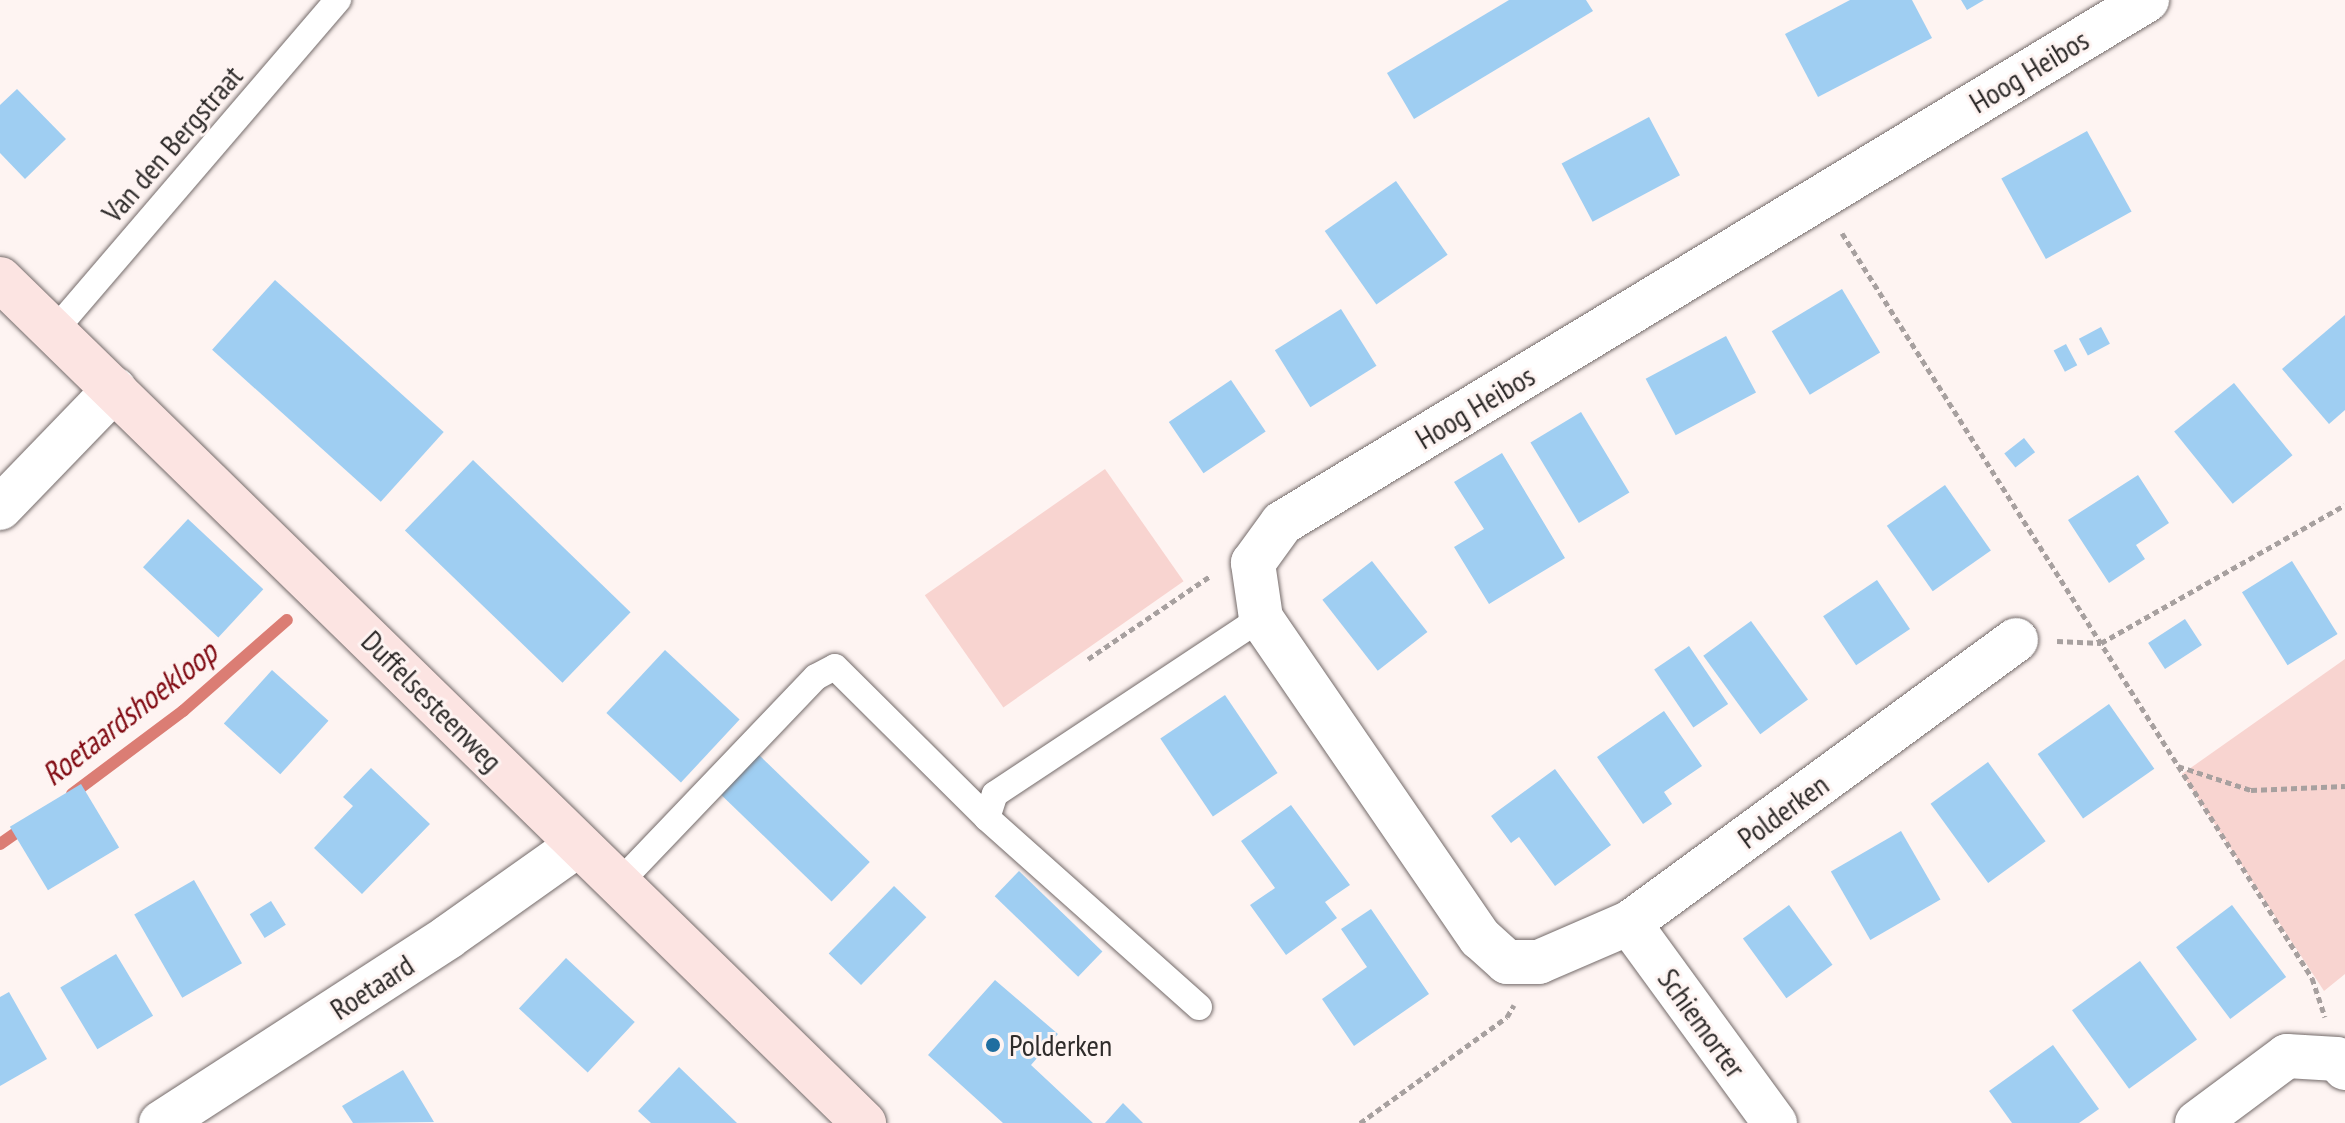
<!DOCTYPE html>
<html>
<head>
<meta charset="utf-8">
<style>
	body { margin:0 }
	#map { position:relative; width:2345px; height:1123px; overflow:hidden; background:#fef4f2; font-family:"PT Sans Narrow",sans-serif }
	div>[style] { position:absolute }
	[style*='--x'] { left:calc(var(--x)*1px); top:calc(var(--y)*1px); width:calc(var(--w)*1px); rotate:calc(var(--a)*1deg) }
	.green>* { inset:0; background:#f8d4d0; transform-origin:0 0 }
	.stream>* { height:12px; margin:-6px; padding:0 6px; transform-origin:6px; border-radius:6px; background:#db7d74 }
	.building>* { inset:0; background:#9fcef2; transform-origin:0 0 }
	.path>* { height:5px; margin-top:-2.5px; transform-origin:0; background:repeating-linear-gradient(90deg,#a7a09f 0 6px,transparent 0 10px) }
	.roads { filter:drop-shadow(0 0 2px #746b6a) drop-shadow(0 0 2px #746b6a) }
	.lane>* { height:26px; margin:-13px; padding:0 13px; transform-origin:13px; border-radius:13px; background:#fff }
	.street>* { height:44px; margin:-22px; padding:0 22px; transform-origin:22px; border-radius:22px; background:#fff }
	.secondary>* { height:44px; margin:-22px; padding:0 22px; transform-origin:22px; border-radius:22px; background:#fce4e2 }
	.dots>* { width:22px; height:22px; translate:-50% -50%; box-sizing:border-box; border:4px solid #fef4f2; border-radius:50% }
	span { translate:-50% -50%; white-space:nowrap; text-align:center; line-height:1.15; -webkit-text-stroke:6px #fef4f2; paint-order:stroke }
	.street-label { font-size:30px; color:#2f2c2b }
	.poi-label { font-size:30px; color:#2f2c2b }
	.left { translate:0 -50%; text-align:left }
	.water-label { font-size:32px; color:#810b13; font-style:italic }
</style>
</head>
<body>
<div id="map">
	<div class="green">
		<div style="left:1105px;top:469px;width:137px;height:220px;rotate:55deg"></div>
		<div style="clip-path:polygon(2345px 659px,2345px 974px,2324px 991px,2182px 774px)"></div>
	</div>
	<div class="stream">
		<div style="--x:72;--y:794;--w:139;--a:-36.8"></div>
		<div style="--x:183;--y:711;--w:138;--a:-41.2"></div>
		<div style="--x:0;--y:844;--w:33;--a:-35"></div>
	</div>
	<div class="building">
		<div style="clip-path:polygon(1509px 0,1586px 0,1593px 11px,1414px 119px,1387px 73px)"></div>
		<div style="clip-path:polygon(1850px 0,1912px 0,1932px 38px,1818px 97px,1785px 34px)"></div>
		<div style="clip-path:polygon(1961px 0,1984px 0,1967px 10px)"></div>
		<div style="clip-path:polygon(17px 89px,66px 139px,25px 179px,0 153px,0 105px)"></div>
		<div style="left:1649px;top:117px;width:66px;height:99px;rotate:62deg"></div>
		<div style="left:2087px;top:131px;width:92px;height:98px;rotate:61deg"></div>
		<div style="left:1396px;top:181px;width:90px;height:87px;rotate:55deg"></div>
		<div style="left:275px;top:280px;width:227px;height:94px;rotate:42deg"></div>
		<div style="left:1842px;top:289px;width:74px;height:82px;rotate:59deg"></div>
		<div style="left:1341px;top:309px;width:67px;height:78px;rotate:58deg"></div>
		<div style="clip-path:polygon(2345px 315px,2345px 410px,2329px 424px,2282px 369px)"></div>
		<div style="left:2101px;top:327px;width:19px;height:25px;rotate:62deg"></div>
		<div style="left:1726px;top:336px;width:64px;height:91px;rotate:62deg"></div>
		<div style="left:2066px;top:344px;width:24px;height:14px;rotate:62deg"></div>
		<div style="left:1231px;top:380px;width:62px;height:75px;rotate:56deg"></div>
		<div style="left:2234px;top:383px;width:93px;height:77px;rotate:51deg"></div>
		<div style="left:1581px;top:412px;width:94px;height:59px;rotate:59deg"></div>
		<div style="left:2024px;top:438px;width:18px;height:25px;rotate:52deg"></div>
		<div style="clip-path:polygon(1502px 453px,1565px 558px,1489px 604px,1454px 547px,1484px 529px,1454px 482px)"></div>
		<div style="left:473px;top:460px;width:219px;height:98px;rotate:44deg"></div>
		<div style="clip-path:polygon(2138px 475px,2169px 523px,2136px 545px,2145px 559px,2109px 583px,2068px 520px)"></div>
		<div style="left:1945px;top:485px;width:80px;height:71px;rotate:55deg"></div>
		<div style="left:188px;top:519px;width:103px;height:66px;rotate:43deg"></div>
		<div style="left:1372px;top:561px;width:90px;height:63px;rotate:52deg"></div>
		<div style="left:2292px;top:561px;width:86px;height:59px;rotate:58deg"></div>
		<div style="left:1877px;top:580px;width:59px;height:65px;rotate:56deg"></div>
		<div style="left:2185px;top:619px;width:31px;height:44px;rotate:57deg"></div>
		<div style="left:1751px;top:621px;width:97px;height:59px;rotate:54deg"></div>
		<div style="left:1689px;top:646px;width:70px;height:42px;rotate:56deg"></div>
		<div style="left:665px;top:650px;width:102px;height:86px;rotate:43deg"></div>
		<div style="left:272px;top:670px;width:76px;height:72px;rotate:42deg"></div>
		<div style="left:1225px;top:695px;width:94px;height:78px;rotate:56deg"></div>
		<div style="left:2109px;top:704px;width:79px;height:87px;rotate:55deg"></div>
		<div style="clip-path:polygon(1664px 711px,1702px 766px,1664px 792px,1672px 804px,1643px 824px,1597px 757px)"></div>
		<div style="left:759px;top:755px;width:154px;height:55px;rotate:44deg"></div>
		<div style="left:1988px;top:762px;width:98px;height:71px;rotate:54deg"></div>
		<div style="clip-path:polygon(371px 768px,430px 824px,362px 894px,314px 848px,353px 806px,343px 797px)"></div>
		<div style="clip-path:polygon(1555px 769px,1611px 845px,1555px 886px,1519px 837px,1511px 843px,1491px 816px)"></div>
		<div style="left:81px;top:784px;width:74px;height:83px;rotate:59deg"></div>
		<div style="clip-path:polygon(1291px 805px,1350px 885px,1325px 902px,1337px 918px,1286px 955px,1250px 905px,1275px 888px,1241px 841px)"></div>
		<div style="left:1901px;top:831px;width:79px;height:81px;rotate:60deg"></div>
		<div style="left:1019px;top:871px;width:116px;height:35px;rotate:44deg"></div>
		<div style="left:194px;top:880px;width:96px;height:69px;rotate:60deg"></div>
		<div style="left:894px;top:886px;width:45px;height:94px;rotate:44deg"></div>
		<div style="left:271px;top:901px;width:28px;height:25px;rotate:58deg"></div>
		<div style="left:1789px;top:905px;width:74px;height:57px;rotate:54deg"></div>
		<div style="left:2232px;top:905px;width:90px;height:70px;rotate:53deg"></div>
		<div style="clip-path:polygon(1371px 909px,1429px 994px,1354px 1046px,1322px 999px,1367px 967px,1341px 929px)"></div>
		<div style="left:116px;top:954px;width:72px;height:65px;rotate:59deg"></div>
		<div style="left:566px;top:958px;width:94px;height:69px;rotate:43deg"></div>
		<div style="left:2140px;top:961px;width:97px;height:84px;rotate:54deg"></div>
		<div style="clip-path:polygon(995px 980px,1058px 1034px,1031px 1065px,1093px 1123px,1003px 1123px,928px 1055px)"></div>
		<div style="clip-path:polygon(9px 992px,47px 1059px,0 1086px,0 997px)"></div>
		<div style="clip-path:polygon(2053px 1045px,2099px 1109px,2079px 1123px,2012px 1123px,1989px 1091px)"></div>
		<div style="clip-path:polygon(679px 1067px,737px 1123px,651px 1123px,638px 1111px)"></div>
		<div style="clip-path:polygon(403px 1070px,434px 1122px,353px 1123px,342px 1106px)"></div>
		<div style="clip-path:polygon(1123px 1103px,1143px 1123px,1105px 1123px)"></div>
	</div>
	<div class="path">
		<div style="--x:1842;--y:233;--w:881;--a:57.75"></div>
		<div style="--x:2312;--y:978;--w:41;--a:71.6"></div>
		<div style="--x:2057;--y:641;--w:44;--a:2.6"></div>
		<div style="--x:2101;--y:643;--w:280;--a:-29.5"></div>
		<div style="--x:1088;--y:659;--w:148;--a:-34.2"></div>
		<div style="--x:2178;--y:766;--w:77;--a:18.2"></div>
		<div style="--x:2251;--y:790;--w:94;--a:-2.4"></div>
		<div style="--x:1360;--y:1123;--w:181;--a:-35.8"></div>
		<div style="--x:1507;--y:1017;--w:14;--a:-60"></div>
	</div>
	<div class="roads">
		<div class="lane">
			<div style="--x:55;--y:330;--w:435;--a:-49.4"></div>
			<div style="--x:618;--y:884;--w:286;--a:-46.3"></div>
			<div style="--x:816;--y:677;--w:21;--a:-28"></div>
			<div style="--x:835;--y:667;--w:214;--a:44.8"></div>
			<div style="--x:1199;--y:1007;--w:284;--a:-138.3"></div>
			<div style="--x:987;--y:818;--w:25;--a:-72"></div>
			<div style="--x:995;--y:794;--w:319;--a:-33.5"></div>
		</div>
		<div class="street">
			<div style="--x:0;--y:508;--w:165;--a:-46"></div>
			<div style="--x:2016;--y:640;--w:479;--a:143.8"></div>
			<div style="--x:1629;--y:923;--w:98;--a:156.6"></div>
			<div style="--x:1539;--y:962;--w:32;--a:180"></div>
			<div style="--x:1507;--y:962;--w:36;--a:-138"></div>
			<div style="--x:1480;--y:938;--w:388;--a:-124.4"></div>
			<div style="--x:1261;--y:618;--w:56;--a:-98.3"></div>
			<div style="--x:1253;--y:563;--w:49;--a:-54.1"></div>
			<div style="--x:1282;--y:523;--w:1011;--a:-31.16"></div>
			<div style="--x:1629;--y:923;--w:248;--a:53.9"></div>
			<div style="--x:161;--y:1123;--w:342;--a:-32.9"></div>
			<div style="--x:448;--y:937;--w:159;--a:-35.3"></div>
			<div style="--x:2197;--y:1123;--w:112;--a:-36.7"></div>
			<div style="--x:2287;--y:1056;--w:50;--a:3.4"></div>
			<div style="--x:2337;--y:1059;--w:12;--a:48"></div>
		</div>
		<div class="secondary">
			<div style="--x:0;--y:279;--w:1208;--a:44.33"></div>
		</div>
	</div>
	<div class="dots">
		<div style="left:993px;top:1045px;background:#1f6ea0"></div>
	</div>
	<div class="street-label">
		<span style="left:2029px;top:71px;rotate:-31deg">Hoog Heibos</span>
		<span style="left:172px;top:144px;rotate:-49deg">Van den Bergstraat</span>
		<span style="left:1475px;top:407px;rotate:-31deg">Hoog Heibos</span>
		<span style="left:432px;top:701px;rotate:45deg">Duffelsesteenweg</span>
		<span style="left:1783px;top:811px;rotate:-36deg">Polderken</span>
		<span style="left:372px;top:987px;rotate:-33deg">Roetaard</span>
		<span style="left:1702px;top:1023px;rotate:54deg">Schiemorter</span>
	</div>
	<div class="poi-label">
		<span class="left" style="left:1009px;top:1045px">Polderken</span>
	</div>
	<div class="water-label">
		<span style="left:129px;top:713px;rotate:-38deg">Roetaardshoekloop</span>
	</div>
</div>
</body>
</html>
